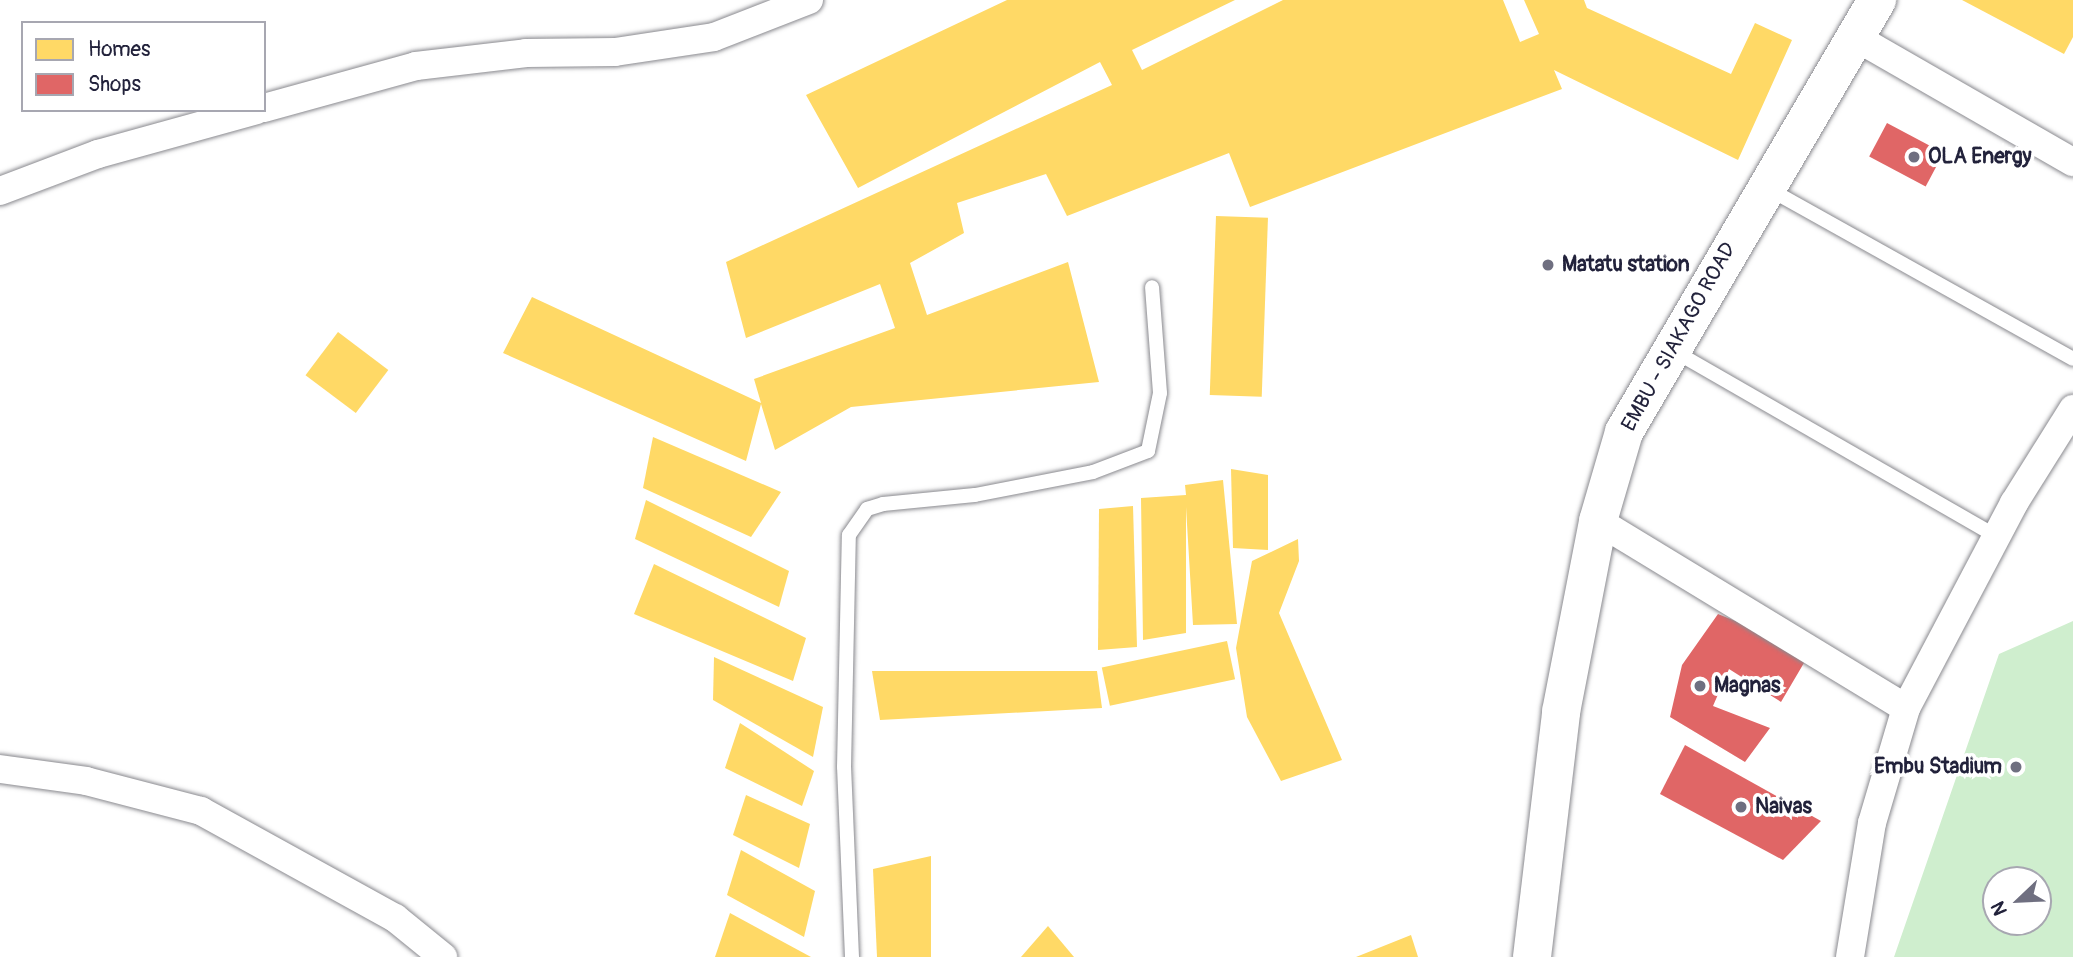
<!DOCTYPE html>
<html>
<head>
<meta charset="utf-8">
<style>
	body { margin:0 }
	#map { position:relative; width:2073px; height:957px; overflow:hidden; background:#fff; font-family:Pangolin,sans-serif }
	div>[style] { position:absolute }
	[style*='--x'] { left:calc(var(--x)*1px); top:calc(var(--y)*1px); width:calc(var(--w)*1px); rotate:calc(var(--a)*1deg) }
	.green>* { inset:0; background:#cfeece }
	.homes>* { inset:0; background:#ffd966; transform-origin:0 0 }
	.shops>* { inset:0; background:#e06666; transform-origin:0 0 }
	.roads { filter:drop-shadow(0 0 2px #8a8a8f) drop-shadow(0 0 2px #8a8a8f) }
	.service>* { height:14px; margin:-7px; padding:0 7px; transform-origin:7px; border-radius:7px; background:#fff }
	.minor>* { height:28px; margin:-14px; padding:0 14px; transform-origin:14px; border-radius:14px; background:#fff }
	.trunk>* { height:38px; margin:-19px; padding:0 19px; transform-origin:19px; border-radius:19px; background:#fff }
	.dots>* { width:19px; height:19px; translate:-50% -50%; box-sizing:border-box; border:4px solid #fff; border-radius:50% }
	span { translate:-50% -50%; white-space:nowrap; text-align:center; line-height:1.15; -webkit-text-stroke:7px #fff; paint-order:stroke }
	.poi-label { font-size:21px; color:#22223b; font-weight:700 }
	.left { translate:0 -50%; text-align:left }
	.right { translate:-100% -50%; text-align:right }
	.street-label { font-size:21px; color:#22223b }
	.legend { position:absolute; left:21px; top:21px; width:245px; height:91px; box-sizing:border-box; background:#fff; border:2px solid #a7a7b1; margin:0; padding:9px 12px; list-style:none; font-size:21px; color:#22223b }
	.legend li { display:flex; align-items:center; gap:14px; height:35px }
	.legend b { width:35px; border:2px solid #a7a7b1 }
	.north { position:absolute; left:1982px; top:866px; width:70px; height:70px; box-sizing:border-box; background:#fff; border:2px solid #a7a7b1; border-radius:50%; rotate:247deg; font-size:19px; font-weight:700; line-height:28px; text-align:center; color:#22223b }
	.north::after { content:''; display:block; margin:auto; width:24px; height:32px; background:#6f6f80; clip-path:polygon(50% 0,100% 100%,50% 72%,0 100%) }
</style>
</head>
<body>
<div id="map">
	<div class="green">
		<div style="clip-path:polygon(evenodd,2073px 621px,2073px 957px,1894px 957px,1999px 654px,2073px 621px,1996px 880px,2038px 880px,2038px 922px,1996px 922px,1996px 880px)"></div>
	</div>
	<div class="homes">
		<div style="clip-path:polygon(1007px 0,1235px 0,1132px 50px,1142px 70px,1283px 0,1503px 0,1520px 42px,1539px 34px,1524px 0,1584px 0,1587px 8px,1731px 74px,1755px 23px,1792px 40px,1738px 160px,1554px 70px,1562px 89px,1250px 207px,1229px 153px,1067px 216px,1046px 174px,957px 203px,964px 233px,910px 263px,927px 315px,1068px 262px,1099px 382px,851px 407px,775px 450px,761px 404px,746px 461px,503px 353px,532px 297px,761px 403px,754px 379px,895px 328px,880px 284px,746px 338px,726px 262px,1112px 85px,1100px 62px,858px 188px,806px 95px)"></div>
		<div style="clip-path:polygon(1962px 0,2073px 0,2073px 37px,2064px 54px)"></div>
		<div style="left:1216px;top:216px;width:52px;height:179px;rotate:2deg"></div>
		<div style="left:338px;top:332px;width:63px;height:54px;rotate:37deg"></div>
		<div style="clip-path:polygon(653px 437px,781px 492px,751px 537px,643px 488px)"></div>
		<div style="clip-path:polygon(1231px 469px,1268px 475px,1268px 550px,1233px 548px)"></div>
		<div style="clip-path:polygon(1223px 480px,1237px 624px,1193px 625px,1186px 507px,1186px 633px,1143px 640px,1141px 498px,1186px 495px,1185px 485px)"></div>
		<div style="clip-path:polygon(646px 500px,789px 571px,779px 607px,635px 539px)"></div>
		<div style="clip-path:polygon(1133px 506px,1137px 647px,1098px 650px,1099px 509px)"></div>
		<div style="clip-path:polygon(1298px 539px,1299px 561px,1279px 613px,1342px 760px,1281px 781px,1247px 717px,1236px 648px,1252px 561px)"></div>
		<div style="clip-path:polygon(654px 564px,806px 638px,793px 681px,634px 614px)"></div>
		<div style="left:1227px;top:641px;width:39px;height:128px;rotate:78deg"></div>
		<div style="clip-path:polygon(714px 657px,823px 707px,813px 757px,713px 700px)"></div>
		<div style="clip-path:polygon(872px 671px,1097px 671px,1102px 708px,880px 720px)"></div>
		<div style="clip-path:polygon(740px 723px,814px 771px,802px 806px,725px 768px)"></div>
		<div style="clip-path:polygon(746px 795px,810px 824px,799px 868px,733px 835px)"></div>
		<div style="clip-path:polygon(741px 850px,815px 891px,804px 937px,727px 895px)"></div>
		<div style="clip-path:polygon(931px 856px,931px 957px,877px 957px,873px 869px)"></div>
		<div style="clip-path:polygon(730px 913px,811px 957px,715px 957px)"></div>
		<div style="clip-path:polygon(1048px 926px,1074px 957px,1021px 957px)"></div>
		<div style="clip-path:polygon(1411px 935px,1418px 957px,1356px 957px)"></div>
	</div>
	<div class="shops">
		<div style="left:1887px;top:123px;width:64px;height:38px;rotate:28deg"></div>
		<div style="clip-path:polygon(1718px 614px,1811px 651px,1781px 702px,1729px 669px,1713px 706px,1770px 728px,1745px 762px,1670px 717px,1682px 665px)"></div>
		<div style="clip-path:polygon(1685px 745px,1821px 821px,1783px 860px,1660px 794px)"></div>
	</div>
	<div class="roads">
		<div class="service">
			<div style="--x:1769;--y:189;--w:348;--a:29.2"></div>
			<div style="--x:1674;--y:351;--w:373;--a:29.9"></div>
			<div style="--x:852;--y:957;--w:190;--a:-92.4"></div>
			<div style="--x:844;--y:767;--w:232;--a:-88.8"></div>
			<div style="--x:849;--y:535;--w:32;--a:-55"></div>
			<div style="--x:867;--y:509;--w:17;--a:-17"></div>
			<div style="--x:883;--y:504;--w:92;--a:-5.6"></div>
			<div style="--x:975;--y:495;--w:120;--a:-11"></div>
			<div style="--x:1093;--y:472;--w:59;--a:-20.9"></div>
			<div style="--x:1148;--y:451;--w:59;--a:-78.3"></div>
			<div style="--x:1160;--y:393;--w:106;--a:-94.3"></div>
		</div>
		<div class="minor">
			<div style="--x:1857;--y:38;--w:249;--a:29.9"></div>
			<div style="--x:264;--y:108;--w:158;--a:-15.4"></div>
			<div style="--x:416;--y:66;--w:111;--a:-6.7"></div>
			<div style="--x:526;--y:53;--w:89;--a:-0.6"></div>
			<div style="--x:615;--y:52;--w:100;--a:-8.6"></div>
			<div style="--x:714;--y:37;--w:102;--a:-21.3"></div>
			<div style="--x:0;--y:191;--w:105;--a:-20.7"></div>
			<div style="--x:98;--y:154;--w:165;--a:-15.5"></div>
			<div style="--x:1598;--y:521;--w:360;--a:31.3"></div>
			<div style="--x:0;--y:769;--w:87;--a:7.9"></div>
			<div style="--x:86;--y:781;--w:119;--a:14.6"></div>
			<div style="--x:201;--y:811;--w:222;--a:28.9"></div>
			<div style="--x:395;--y:918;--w:62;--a:39.1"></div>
			<div style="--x:1850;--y:957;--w:136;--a:-80.7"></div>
			<div style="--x:1872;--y:823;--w:120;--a:-73.5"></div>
			<div style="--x:1906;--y:708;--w:232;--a:-62.2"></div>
			<div style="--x:2014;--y:503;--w:111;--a:-57.9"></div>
		</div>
		<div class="trunk">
			<div style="--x:1532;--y:957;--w:247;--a:-83.2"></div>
			<div style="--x:1561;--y:712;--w:195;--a:-79"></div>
			<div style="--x:1598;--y:521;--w:93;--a:-73.7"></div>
			<div style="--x:1624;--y:432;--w:501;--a:-59.64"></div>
		</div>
	</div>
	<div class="dots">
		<div style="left:1914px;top:157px;background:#6f6f80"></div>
		<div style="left:1548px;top:265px;background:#6f6f80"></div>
		<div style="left:1700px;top:686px;background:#6f6f80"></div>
		<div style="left:2016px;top:767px;background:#6f6f80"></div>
		<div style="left:1741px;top:807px;background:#6f6f80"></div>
	</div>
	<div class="poi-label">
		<span class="left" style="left:1928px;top:157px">OLA Energy</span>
		<span class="left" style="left:1562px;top:265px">Matatu station</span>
		<span class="left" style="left:1714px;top:686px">Magnas</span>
		<span class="right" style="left:2002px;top:767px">Embu Stadium</span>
		<span class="left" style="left:1755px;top:807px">Naivas</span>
	</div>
	<div class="street-label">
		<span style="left:1679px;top:337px;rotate:-61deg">EMBU - SIAKAGO ROAD</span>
	</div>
	<ul class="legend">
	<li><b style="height:19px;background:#ffd966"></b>Homes</li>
	<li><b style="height:19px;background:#e06666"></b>Shops</li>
	</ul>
	<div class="north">N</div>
</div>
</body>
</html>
